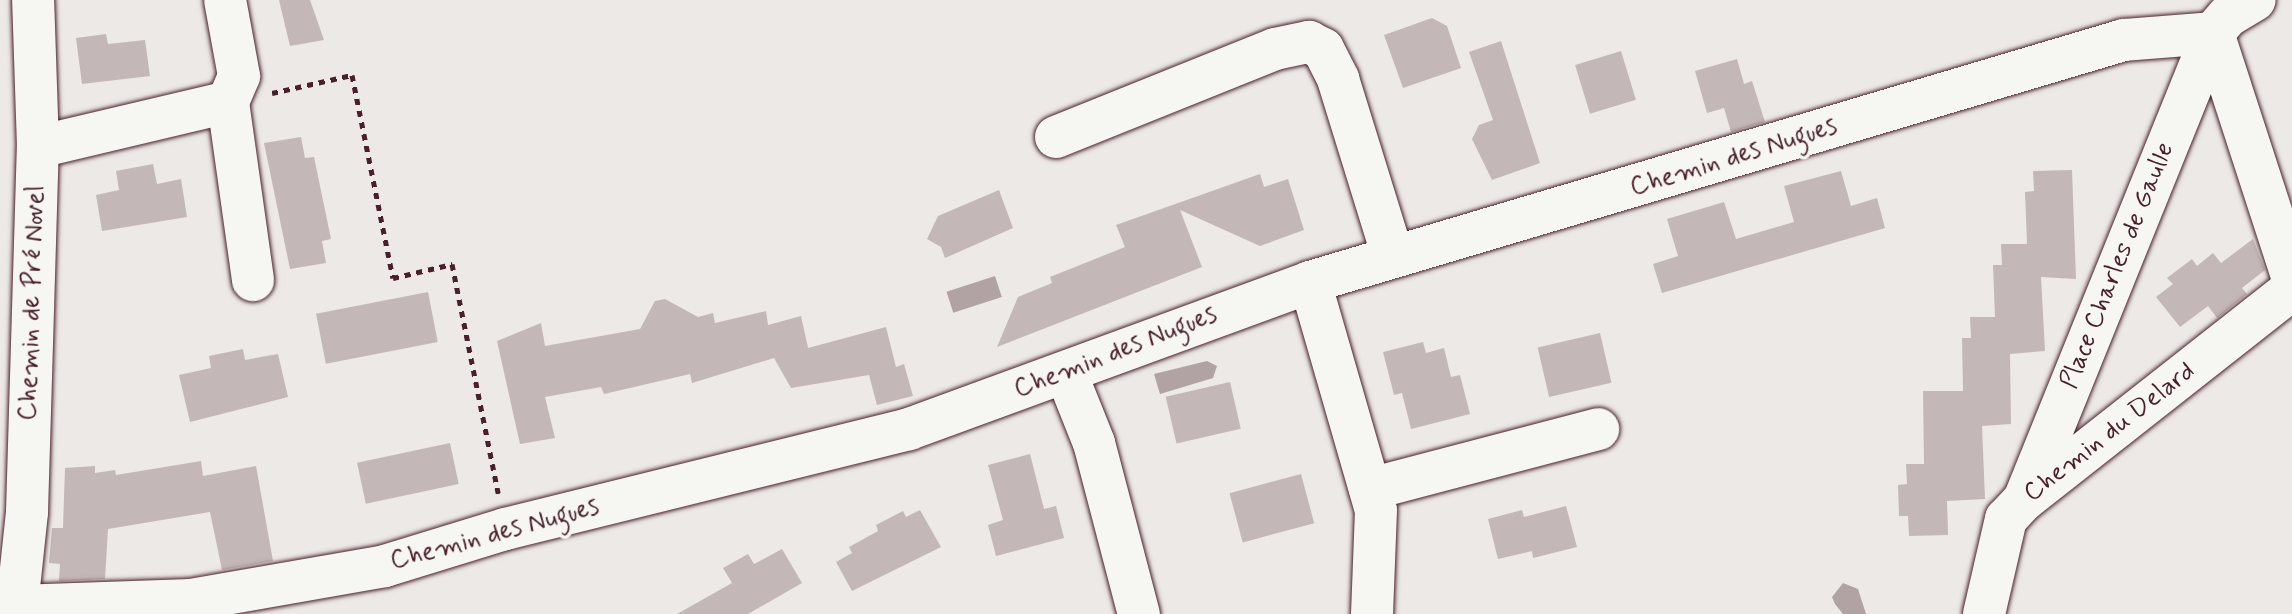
<!DOCTYPE html>
<html>
<head>
<meta charset="utf-8">
<style>
	body { margin:0 }
	#map { position:relative; width:2292px; height:614px; overflow:hidden; background:#ece9e6; font-family:Mynerve,sans-serif }
	div>[style] { position:absolute }
	[style*='--x'] { left:calc(var(--x)*1px); top:calc(var(--y)*1px); width:calc(var(--w)*1px); rotate:calc(var(--a)*1deg) }
	.water>* { inset:0; background:#b1a2a3; transform-origin:0 0 }
	.building>* { inset:0; background:#c4b7b7; transform-origin:0 0 }
	.path>* { height:5px; margin-top:-2.5px; transform-origin:0; background:repeating-linear-gradient(90deg,#4a1f2b 0 6px,transparent 0 12px) }
	.roads { filter:drop-shadow(0 0 2px #4a1f2b) drop-shadow(0 0 2px #4a1f2b) }
	.minor>* { height:42px; margin:-21px; padding:0 21px; transform-origin:21px; border-radius:21px; background:#f6f6f2 }
	span { translate:-50% -50%; white-space:nowrap; text-align:center; line-height:1.15; -webkit-text-stroke:7px #f6f6f2; paint-order:stroke }
	.street-label { font-size:26px; color:#4a1f2b }
</style>
</head>
<body>
<div id="map">
	<div class="water">
		<div style="left:995px;top:276px;width:22px;height:51px;rotate:72deg"></div>
		<div style="clip-path:polygon(1207px 361px,1217px 366px,1213px 378px,1160px 394px,1154px 374px)"></div>
		<div style="clip-path:polygon(1843px 583px,1858px 589px,1866px 614px,1843px 614px,1835px 604px,1832px 597px)"></div>
	</div>
	<div class="building">
		<div style="clip-path:polygon(279px 0,310px 0,324px 40px,290px 46px)"></div>
		<div style="clip-path:polygon(1432px 18px,1447px 26px,1461px 68px,1403px 88px,1384px 35px)"></div>
		<div style="clip-path:polygon(106px 34px,108px 44px,145px 40px,150px 76px,82px 84px,76px 38px)"></div>
		<div style="clip-path:polygon(1501px 41px,1540px 163px,1492px 180px,1472px 139px,1479px 125px,1493px 120px,1469px 52px)"></div>
		<div style="left:1621px;top:51px;width:51px;height:48px;rotate:73deg"></div>
		<div style="clip-path:polygon(1737px 59px,1744px 84px,1752px 81px,1765px 122px,1731px 132px,1724px 108px,1707px 113px,1695px 71px)"></div>
		<div style="clip-path:polygon(301px 137px,305px 158px,314px 157px,331px 239px,322px 241px,326px 263px,290px 269px,264px 143px)"></div>
		<div style="clip-path:polygon(153px 164px,157px 184px,181px 179px,187px 217px,102px 231px,96px 195px,119px 190px,116px 171px)"></div>
		<div style="clip-path:polygon(2072px 170px,2076px 279px,2041px 277px,2045px 351px,2010px 354px,2011px 424px,1982px 426px,1985px 499px,1947px 501px,1948px 535px,1909px 536px,1908px 516px,1899px 516px,1898px 485px,1907px 484px,1906px 464px,1924px 464px,1923px 391px,1963px 391px,1962px 338px,1971px 338px,1970px 317px,1995px 317px,1993px 265px,2002px 265px,2001px 244px,2027px 244px,2025px 192px,2034px 191px,2033px 171px)"></div>
		<div style="clip-path:polygon(1841px 171px,1851px 206px,1877px 198px,1885px 228px,1662px 293px,1653px 264px,1678px 256px,1667px 219px,1724px 202px,1736px 239px,1794px 222px,1784px 186px)"></div>
		<div style="clip-path:polygon(1260px 174px,1264px 187px,1288px 179px,1304px 230px,1260px 246px,1180px 210px,1202px 267px,997px 347px,1018px 297px,1052px 283px,1050px 277px,1125px 247px,1116px 225px)"></div>
		<div style="clip-path:polygon(999px 190px,1013px 228px,945px 258px,941px 247px,927px 239px,938px 216px)"></div>
		<div style="clip-path:polygon(2253px 239px,2265px 270px,2242px 288px,2247px 294px,2217px 318px,2208px 306px,2180px 327px,2156px 297px,2173px 284px,2167px 278px,2192px 259px,2197px 266px,2213px 253px,2221px 263px)"></div>
		<div style="left:428px;top:292px;width:51px;height:114px;rotate:79deg"></div>
		<div style="clip-path:polygon(665px 299px,698px 317px,713px 313px,715px 323px,766px 311px,768px 325px,801px 316px,808px 348px,886px 327px,896px 367px,904px 364px,913px 396px,877px 405px,869px 375px,791px 388px,774px 358px,692px 383px,690px 374px,604px 394px,601px 387px,545px 397px,555px 438px,520px 444px,497px 341px,541px 323px,545px 346px,640px 329px,655px 301px)"></div>
		<div style="left:1600px;top:333px;width:51px;height:64px;rotate:77deg"></div>
		<div style="clip-path:polygon(1423px 342px,1426px 353px,1444px 348px,1451px 377px,1460px 375px,1470px 414px,1411px 429px,1402px 393px,1394px 395px,1383px 352px)"></div>
		<div style="clip-path:polygon(243px 349px,245px 360px,278px 354px,288px 397px,190px 422px,179px 375px,211px 368px,209px 356px)"></div>
		<div style="left:1230px;top:382px;width:48px;height:66px;rotate:77deg"></div>
		<div style="left:450px;top:443px;width:42px;height:95px;rotate:78deg"></div>
		<div style="clip-path:polygon(1030px 454px,1044px 509px,1056px 506px,1064px 538px,996px 556px,988px 525px,1003px 520px,988px 465px)"></div>
		<div style="clip-path:polygon(201px 461px,203px 476px,256px 466px,273px 561px,222px 570px,210px 512px,108px 529px,105px 579px,59px 581px,60px 564px,49px 563px,52px 528px,63px 528px,65px 468px,95px 466px,95px 473px,115px 470px,116px 475px)"></div>
		<div style="left:1301px;top:474px;width:51px;height:74px;rotate:75deg"></div>
		<div style="clip-path:polygon(1566px 506px,1577px 547px,1533px 558px,1532px 551px,1498px 559px,1488px 519px,1522px 510px,1524px 517px)"></div>
		<div style="clip-path:polygon(920px 510px,941px 547px,852px 591px,836px 562px,852px 553px,849px 547px,878px 531px,876px 525px,903px 511px,906px 517px)"></div>
		<div style="clip-path:polygon(782px 549px,802px 583px,748px 614px,677px 614px,732px 583px,723px 568px,748px 554px,754px 564px)"></div>
	</div>
	<div class="path">
		<div style="--x:272;--y:93;--w:82;--a:-12.7"></div>
		<div style="--x:352;--y:75;--w:207;--a:78.6"></div>
		<div style="--x:393;--y:278;--w:61;--a:-13.3"></div>
		<div style="--x:452;--y:264;--w:234;--a:78.6"></div>
	</div>
	<div class="roads">
		<div class="minor">
			<div style="--x:2213;--y:33;--w:256;--a:72"></div>
			<div style="--x:228;--y:102;--w:180;--a:82"></div>
			<div style="--x:1056;--y:137;--w:236;--a:-21.9"></div>
			<div style="--x:1275;--y:49;--w:35;--a:-12"></div>
			<div style="--x:1309;--y:42;--w:16;--a:27"></div>
			<div style="--x:1323;--y:49;--w:34;--a:63"></div>
			<div style="--x:1338;--y:79;--w:186;--a:72.8"></div>
			<div style="--x:38;--y:147;--w:195;--a:-13.3"></div>
			<div style="--x:228;--y:102;--w:28;--a:-67"></div>
			<div style="--x:239;--y:76;--w:77;--a:-100.4"></div>
			<div style="--x:1310;--y:282;--w:237;--a:73.9"></div>
			<div style="--x:1376;--y:510;--w:104;--a:92.2"></div>
			<div style="--x:1066;--y:373;--w:75;--a:68.2"></div>
			<div style="--x:1094;--y:443;--w:177;--a:75.3"></div>
			<div style="--x:1370;--y:489;--w:236;--a:-14.7"></div>
			<div style="--x:2024;--y:500;--w:504;--a:-67.97"></div>
			<div style="--x:2213;--y:33;--w:23;--a:-49"></div>
			<div style="--x:2228;--y:16;--w:31;--a:-31"></div>
			<div style="--x:17;--y:606;--w:174;--a:-2"></div>
			<div style="--x:191;--y:600;--w:197;--a:-9.9"></div>
			<div style="--x:385;--y:566;--w:126;--a:-17.1"></div>
			<div style="--x:505;--y:529;--w:416;--a:-13.9"></div>
			<div style="--x:909;--y:429;--w:427;--a:-20.1"></div>
			<div style="--x:1310;--y:282;--w:849;--a:-16.56"></div>
			<div style="--x:2124;--y:40;--w:89;--a:-4.5"></div>
			<div style="--x:17;--y:606;--w:95;--a:-83.9"></div>
			<div style="--x:27;--y:512;--w:365;--a:-88.3"></div>
			<div style="--x:38;--y:147;--w:147;--a:-91.9"></div>
			<div style="--x:1984;--y:614;--w:98;--a:-77"></div>
			<div style="--x:2006;--y:519;--w:26;--a:-47"></div>
			<div style="--x:2024;--y:500;--w:341;--a:-38.2"></div>
		</div>
	</div>
	<div class="street-label">
		<span style="left:1734px;top:158px;rotate:-17deg">Chemin des Nugues</span>
		<span style="left:2118px;top:266px;rotate:-68deg">Place Charles de Gaulle</span>
		<span style="left:33px;top:303px;rotate:-88deg">Chemin de Pré Novel</span>
		<span style="left:1116px;top:353px;rotate:-21deg">Chemin des Nugues</span>
		<span style="left:2110px;top:433px;rotate:-38deg">Chemin du Delard</span>
		<span style="left:495px;top:535px;rotate:-15deg">Chemin des Nugues</span>
	</div>
</div>
</body>
</html>
